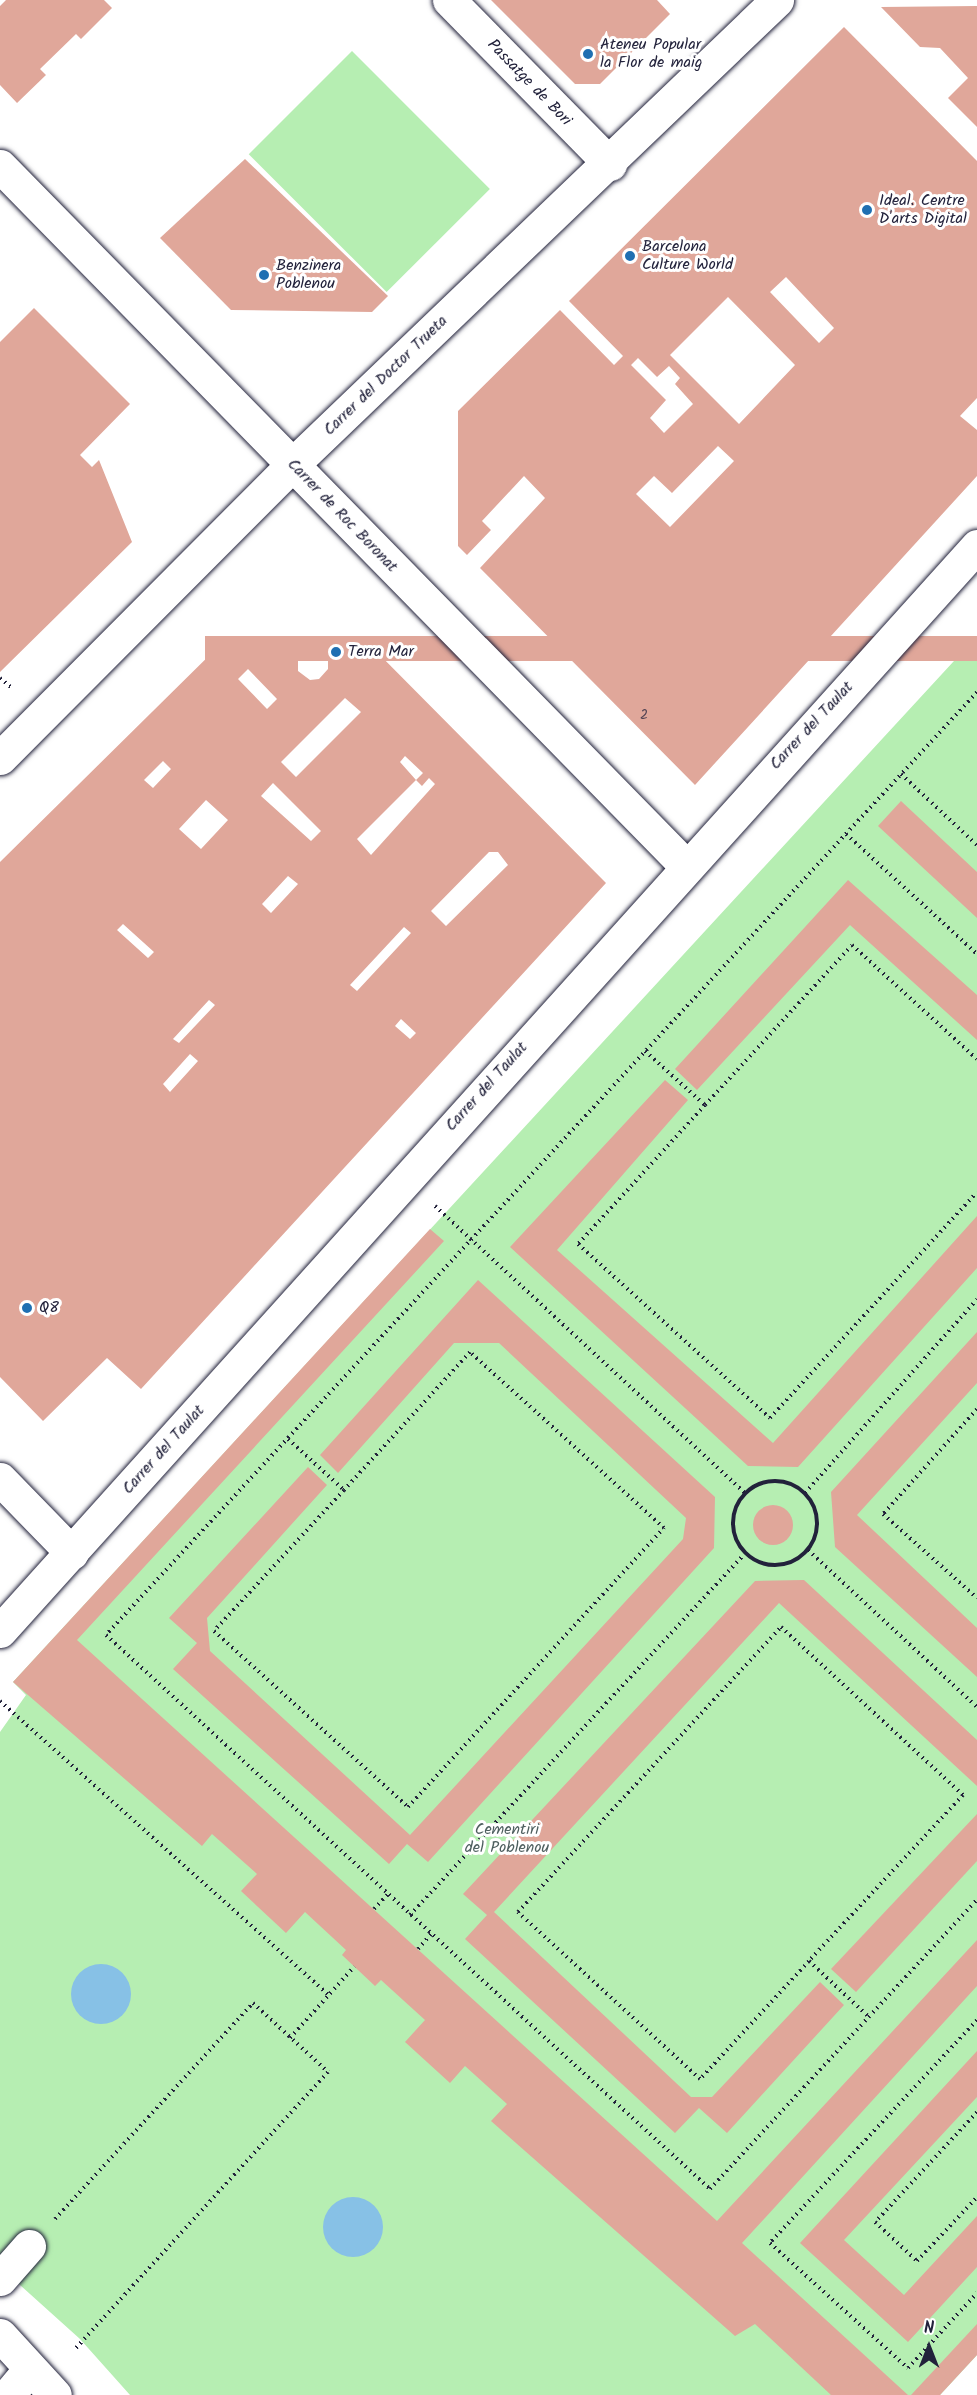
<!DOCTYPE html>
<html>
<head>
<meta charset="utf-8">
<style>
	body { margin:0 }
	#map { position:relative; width:977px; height:2395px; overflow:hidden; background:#fff; font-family:Kalam,sans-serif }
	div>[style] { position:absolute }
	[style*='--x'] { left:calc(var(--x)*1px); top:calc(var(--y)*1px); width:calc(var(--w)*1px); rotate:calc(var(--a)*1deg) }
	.green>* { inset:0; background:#b6eeb2; transform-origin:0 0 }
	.water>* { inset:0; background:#87c1e6 }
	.round { border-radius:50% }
	.building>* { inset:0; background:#e0a79a; transform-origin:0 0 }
	.path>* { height:4px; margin-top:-2px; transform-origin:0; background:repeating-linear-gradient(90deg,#22223b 0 1.5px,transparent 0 6px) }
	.path>.ring { margin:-2px; padding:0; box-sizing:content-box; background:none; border:4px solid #22223b; border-radius:50% }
	.roads { filter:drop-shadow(0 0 2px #22223b) drop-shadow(0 0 2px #22223b) }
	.minor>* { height:33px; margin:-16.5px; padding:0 16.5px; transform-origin:16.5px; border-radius:16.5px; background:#fff }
	.dots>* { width:16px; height:16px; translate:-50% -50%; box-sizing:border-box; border:3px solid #fff; border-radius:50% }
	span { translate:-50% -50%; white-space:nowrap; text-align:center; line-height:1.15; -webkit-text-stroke:6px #fff; paint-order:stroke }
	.number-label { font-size:14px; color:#524353 }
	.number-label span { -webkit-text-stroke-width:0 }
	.poi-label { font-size:16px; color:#22223b }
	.left { translate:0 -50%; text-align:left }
	.street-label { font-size:16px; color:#22223b }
	.park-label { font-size:16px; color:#4e5f5f }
	.north { position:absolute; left:899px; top:2317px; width:60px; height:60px; -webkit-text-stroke:4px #fff; paint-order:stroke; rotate:0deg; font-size:16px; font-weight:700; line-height:24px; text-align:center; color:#22223b }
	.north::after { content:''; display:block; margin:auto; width:21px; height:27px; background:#22223b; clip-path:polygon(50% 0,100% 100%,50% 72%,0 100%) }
</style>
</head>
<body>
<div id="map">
	<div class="green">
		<div style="left:352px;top:51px;width:195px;height:146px;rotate:45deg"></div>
		<div style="clip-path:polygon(977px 636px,977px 2355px,940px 2395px,130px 2395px,80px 2339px,0 2267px,0 1732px,26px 1695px,13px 1682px)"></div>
	</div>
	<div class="water">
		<div class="round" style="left:71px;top:1964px;width:60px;height:60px"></div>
		<div class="round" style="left:323px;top:2197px;width:60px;height:60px"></div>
	</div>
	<div class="building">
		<div style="clip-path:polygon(6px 0,104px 0,112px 8px,81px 39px,76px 34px,40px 69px,46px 75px,17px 103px,0 85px,0 6px)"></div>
		<div style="clip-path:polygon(491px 0,657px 0,670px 14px,600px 84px,575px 84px)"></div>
		<div style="clip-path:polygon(977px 6px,977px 127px,948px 98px,968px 78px,940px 48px,920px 47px,881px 7px)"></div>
		<div style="clip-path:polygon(evenodd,844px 27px,977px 161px,977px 398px,960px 416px,977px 430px,977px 476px,695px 785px,480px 568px,545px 498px,524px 476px,482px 521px,491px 530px,467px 555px,458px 546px,458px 411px,560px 310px,614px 365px,623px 356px,569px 301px,844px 27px,786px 277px,834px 328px,819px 343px,770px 292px,786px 277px,844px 27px,728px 297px,795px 365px,739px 424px,670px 355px,728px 297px,844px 27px,638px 358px,657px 377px,669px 366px,680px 378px,675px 384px,693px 404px,664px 433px,650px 418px,666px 400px,631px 365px,638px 358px,844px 27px,718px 446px,734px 461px,670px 527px,636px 494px,654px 476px,672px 493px,718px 446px)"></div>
		<div style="clip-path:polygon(245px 159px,388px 296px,372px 312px,231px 310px,160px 238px)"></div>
		<div style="clip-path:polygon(34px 308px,130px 404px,80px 455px,92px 467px,99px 460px,132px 542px,0 672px,0 342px)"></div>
		<div style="clip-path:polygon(evenodd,361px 636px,606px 883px,141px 1389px,107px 1358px,43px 1421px,0 1377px,0 862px,228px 637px,361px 636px,328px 659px,328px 669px,319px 679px,310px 680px,298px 671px,298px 660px,328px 659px,361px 636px,248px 669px,277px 699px,267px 709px,238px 679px,248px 669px,361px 636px,345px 698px,361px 712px,296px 777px,281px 762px,345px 698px,361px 636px,405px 756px,423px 773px,416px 780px,422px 786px,429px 778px,435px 784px,371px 855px,357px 839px,416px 780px,400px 762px,405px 756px,361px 636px,163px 761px,171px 769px,153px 788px,144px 780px,163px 761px,361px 636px,273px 783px,321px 831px,311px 841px,261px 796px,273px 783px,361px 636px,206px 800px,228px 820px,201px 849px,179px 829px,206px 800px,361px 636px,489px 852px,498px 852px,508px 865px,446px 926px,431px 911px,489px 852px,361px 636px,288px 876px,298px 884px,271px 913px,262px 904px,288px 876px,361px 636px,123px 924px,154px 952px,148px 958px,117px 930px,123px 924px,361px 636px,404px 927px,411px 933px,357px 991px,350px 985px,404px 927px,361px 636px,209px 1000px,215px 1005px,179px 1043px,173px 1039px,209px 1000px,361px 636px,401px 1019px,416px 1033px,410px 1039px,395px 1026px,401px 1019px,361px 636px,190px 1054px,198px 1061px,170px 1092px,163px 1084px,190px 1054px)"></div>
		<div style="left:977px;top:636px;width:25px;height:772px;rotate:90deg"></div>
		<div style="clip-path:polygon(901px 801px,977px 872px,977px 918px,878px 826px)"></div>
		<div style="clip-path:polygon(848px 880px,977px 995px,977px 1040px,850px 925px,697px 1090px,675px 1069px)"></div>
		<div style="clip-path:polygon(665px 1080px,688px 1100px,557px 1250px,773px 1443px,977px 1216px,977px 1268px,798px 1467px,748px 1466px,510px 1247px)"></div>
		<div style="clip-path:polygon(430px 1229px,444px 1241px,77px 1640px,717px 2221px,977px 1940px,977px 1986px,742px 2243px,908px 2395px,831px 2395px,755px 2324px,735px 2336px,491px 2121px,507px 2104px,465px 2066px,450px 2083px,405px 2042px,425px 2020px,381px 1980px,375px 1986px,342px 1955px,346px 1950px,305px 1912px,286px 1933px,241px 1891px,257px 1874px,212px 1834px,202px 1846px,13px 1682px)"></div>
		<div style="clip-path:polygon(478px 1280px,715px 1497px,714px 1548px,428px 1862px,407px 1844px,389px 1864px,173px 1669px,197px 1643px,169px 1618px,308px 1467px,327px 1485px,207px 1618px,210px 1651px,410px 1835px,683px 1539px,686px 1518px,499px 1343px,454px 1343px,338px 1473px,320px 1455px)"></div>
		<div style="clip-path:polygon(977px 1332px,977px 1383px,857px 1515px,977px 1628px,977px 1677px,835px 1547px,831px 1492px)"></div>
		<div class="round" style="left:753px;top:1505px;width:40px;height:40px"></div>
		<div style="clip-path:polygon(804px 1580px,977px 1740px,977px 1786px,779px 1603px,494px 1912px,691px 2097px,712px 2097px,820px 1982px,844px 2005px,727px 2133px,699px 2108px,675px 2133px,465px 1939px,487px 1915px,463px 1894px,755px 1581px)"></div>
		<div style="clip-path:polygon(977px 1814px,977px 1861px,856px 1992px,831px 1969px)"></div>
		<div style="clip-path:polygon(977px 2051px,977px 2097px,844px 2240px,904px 2295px,977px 2216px,977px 2267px,908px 2342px,800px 2243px)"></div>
		<div style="clip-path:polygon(977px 2324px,977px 2355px,940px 2395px,911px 2395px)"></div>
	</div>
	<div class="path">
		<div style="--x:0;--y:678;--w:17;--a:40"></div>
		<div style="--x:977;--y:692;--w:1284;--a:132.73"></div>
		<div style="--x:106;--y:1635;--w:820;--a:42.53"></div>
		<div style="--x:710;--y:2189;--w:393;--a:-47.3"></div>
		<div style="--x:901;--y:774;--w:104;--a:43.1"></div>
		<div style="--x:846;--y:834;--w:178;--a:42.5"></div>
		<div style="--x:645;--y:1051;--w:81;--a:42"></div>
		<div style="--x:705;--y:1105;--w:188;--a:132.4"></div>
		<div style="--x:578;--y:1244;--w:259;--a:42.2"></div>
		<div style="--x:770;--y:1418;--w:306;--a:-47.5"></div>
		<div style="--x:705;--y:1105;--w:217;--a:-47.4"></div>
		<div style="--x:852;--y:945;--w:169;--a:42.4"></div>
		<div style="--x:435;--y:1206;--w:422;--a:42.8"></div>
		<div style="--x:977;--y:1409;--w:141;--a:131.8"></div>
		<div style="--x:883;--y:1514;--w:126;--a:41.8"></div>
		<div style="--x:288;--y:1439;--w:76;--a:42.3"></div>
		<div style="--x:344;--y:1490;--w:192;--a:132.7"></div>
		<div style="--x:214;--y:1631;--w:262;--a:42.2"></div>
		<div style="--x:408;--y:1807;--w:379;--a:-47.5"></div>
		<div style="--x:664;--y:1528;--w:262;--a:-137.8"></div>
		<div style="--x:470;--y:1352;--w:187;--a:132.4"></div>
		<div class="ring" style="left:733px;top:1481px;width:80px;height:80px"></div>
		<div style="--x:805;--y:1493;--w:259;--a:-48.4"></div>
		<div style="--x:808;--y:1550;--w:231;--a:42.9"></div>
		<div style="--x:0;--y:1701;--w:441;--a:41.8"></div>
		<div style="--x:374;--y:1909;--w:21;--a:-47"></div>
		<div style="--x:410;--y:1915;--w:493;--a:-47.2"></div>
		<div style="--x:418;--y:1949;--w:20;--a:-49"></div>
		<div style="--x:809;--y:1961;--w:161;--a:132.7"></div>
		<div style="--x:700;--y:2079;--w:247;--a:-137.5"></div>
		<div style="--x:518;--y:1912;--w:388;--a:-47.3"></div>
		<div style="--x:781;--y:1627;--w:248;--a:42.7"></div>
		<div style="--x:963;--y:1795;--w:226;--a:132.9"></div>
		<div style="--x:809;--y:1961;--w:82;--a:43"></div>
		<div style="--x:977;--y:2020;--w:304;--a:132.9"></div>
		<div style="--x:770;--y:2243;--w:186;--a:42.2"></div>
		<div style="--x:908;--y:2368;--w:102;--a:-47.4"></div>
		<div style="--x:290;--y:2038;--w:96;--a:-48"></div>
		<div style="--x:977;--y:2112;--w:150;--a:132.8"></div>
		<div style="--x:875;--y:2222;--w:57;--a:42.9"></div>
		<div style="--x:917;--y:2261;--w:88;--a:-46.8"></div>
		<div style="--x:55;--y:2219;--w:293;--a:-47.5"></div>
		<div style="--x:253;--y:2003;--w:102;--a:42.6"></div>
		<div style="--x:328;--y:2072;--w:375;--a:132.4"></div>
	</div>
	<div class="roads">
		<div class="minor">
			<div style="--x:449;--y:0;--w:230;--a:45.5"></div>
			<div style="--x:0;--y:166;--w:979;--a:45.58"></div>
			<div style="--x:0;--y:758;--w:414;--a:-45.1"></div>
			<div style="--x:292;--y:465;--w:672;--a:-43.79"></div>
			<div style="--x:0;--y:1479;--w:103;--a:45.8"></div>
			<div style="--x:0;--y:1631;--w:1460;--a:-48"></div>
			<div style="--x:0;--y:2279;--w:44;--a:-48.7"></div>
			<div style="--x:0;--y:2335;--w:81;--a:47.5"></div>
			<div style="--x:8;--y:2395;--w:33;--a:-50"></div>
		</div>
	</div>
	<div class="dots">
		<div style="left:588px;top:54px;background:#1f6fb2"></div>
		<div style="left:867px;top:210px;background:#1f6fb2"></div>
		<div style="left:630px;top:256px;background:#1f6fb2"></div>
		<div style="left:264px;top:275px;background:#1f6fb2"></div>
		<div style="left:336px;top:652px;background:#1f6fb2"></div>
		<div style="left:27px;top:1308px;background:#1f6fb2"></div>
	</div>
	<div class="number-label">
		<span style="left:644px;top:715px">2</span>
	</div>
	<div class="poi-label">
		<span class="left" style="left:600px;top:54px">Ateneu Popular<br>la Flor de maig</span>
		<span class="left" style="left:879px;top:210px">Ideal. Centre<br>D'arts Digital</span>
		<span class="left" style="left:642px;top:256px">Barcelona<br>Culture World</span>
		<span class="left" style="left:276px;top:275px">Benzinera<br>Poblenou</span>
		<span class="left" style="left:348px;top:652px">Terra Mar</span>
		<span class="left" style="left:39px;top:1308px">Q8</span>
	</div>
	<div class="street-label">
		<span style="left:529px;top:83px;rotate:46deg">Passatge de Bori</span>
		<span style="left:386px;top:376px;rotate:-44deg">Carrer del Doctor Trueta</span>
		<span style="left:342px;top:516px;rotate:46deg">Carrer de Roc Boronat</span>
		<span style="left:812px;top:726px;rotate:-47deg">Carrer del Taulat</span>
		<span style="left:487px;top:1087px;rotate:-48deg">Carrer del Taulat</span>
		<span style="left:164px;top:1450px;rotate:-48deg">Carrer del Taulat</span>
	</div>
	<div class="park-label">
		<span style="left:507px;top:1839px">Cementiri<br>del Poblenou</span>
	</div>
	<div class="north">N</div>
</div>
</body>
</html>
